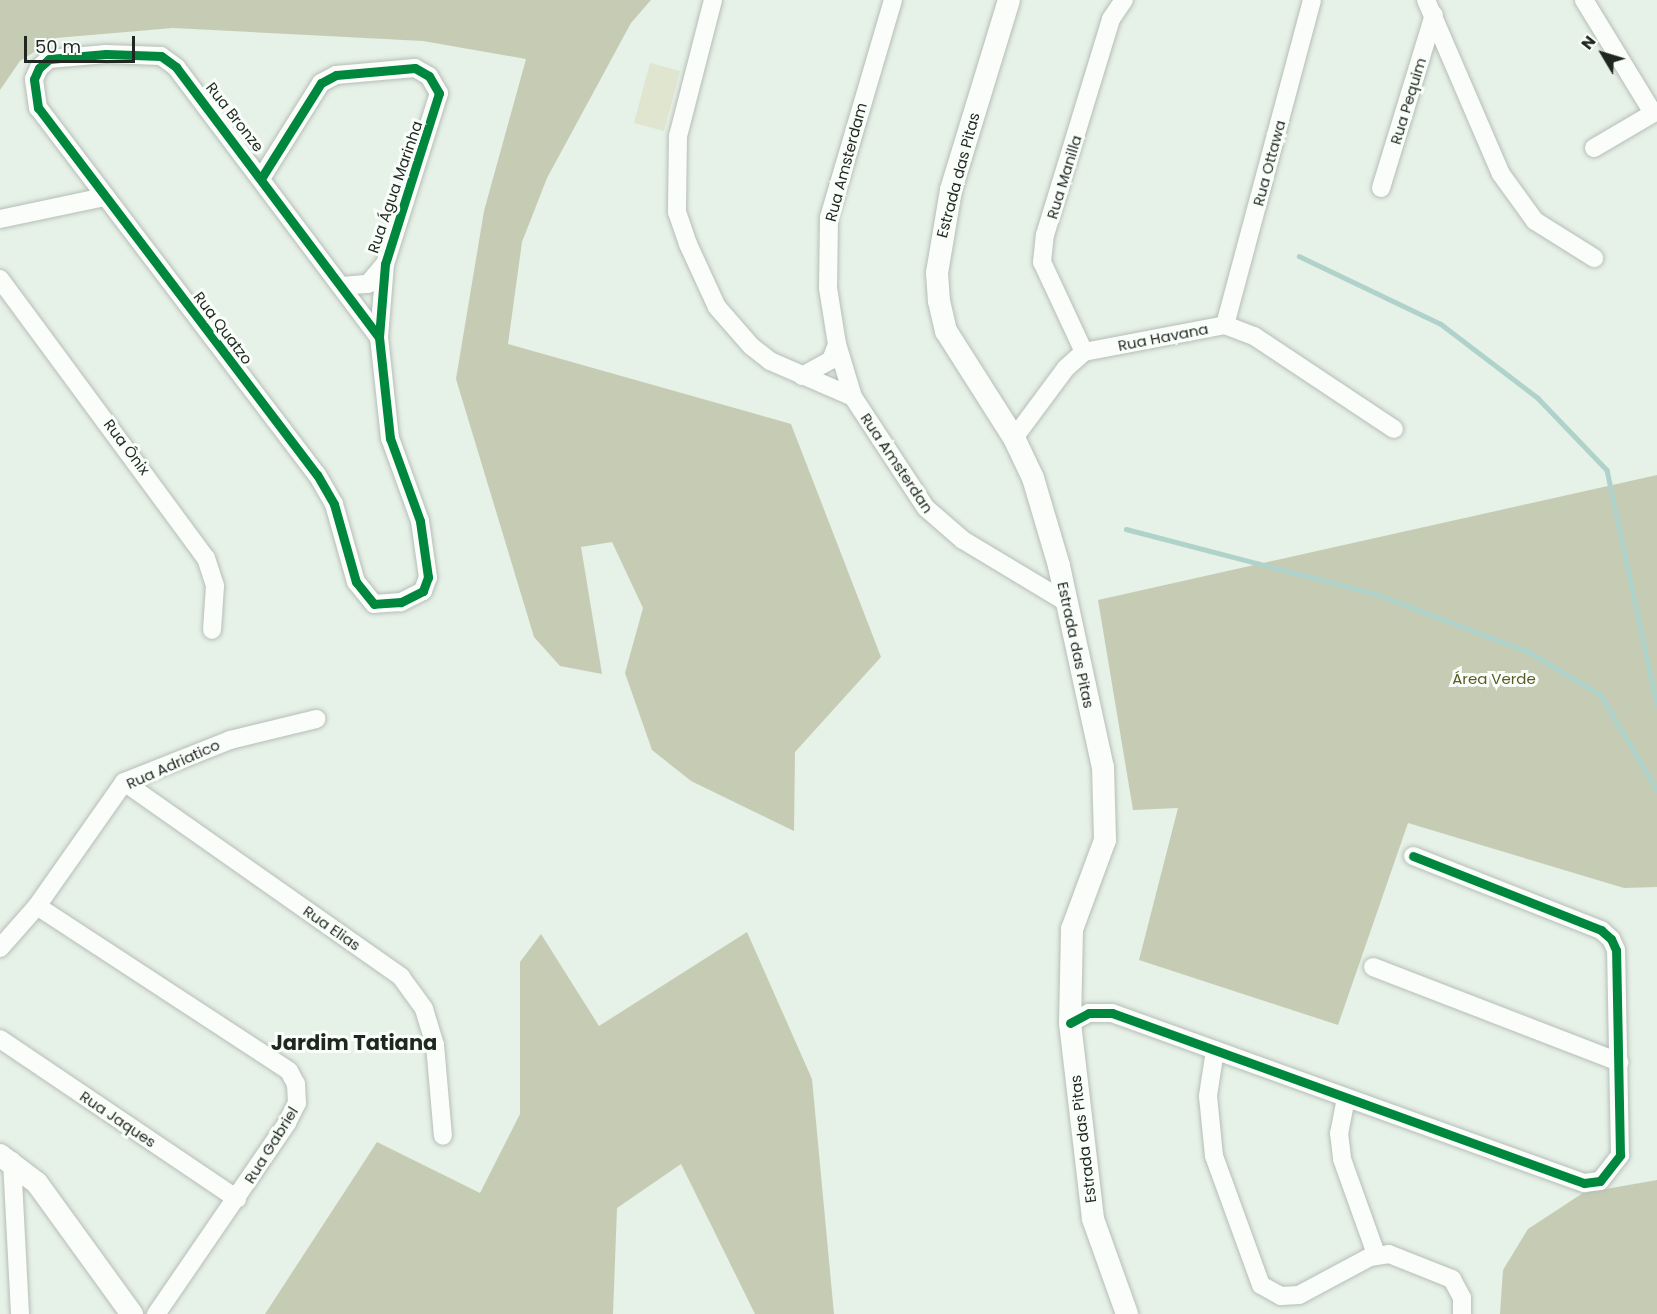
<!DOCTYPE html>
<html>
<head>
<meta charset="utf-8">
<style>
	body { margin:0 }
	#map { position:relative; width:1657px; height:1314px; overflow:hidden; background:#e6f1e7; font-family:Poppins,sans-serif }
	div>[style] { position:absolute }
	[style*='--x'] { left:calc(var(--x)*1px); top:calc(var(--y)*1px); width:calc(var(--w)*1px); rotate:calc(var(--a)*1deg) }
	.green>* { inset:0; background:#dfe5ce; transform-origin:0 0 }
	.forest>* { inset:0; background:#c6ccb3 }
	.stream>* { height:4.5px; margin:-2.25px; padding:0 2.25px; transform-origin:2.25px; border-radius:2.25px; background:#afd2ca }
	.roads { filter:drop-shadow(0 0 2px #b6beb7) drop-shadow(0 0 2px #b6beb7) }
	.minor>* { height:18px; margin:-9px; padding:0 9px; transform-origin:9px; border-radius:9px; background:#fbfdfb }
	.major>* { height:22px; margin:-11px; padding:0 11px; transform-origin:11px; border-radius:11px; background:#fbfdfb }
	.cycleway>* { height:9px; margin:-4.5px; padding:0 4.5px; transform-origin:4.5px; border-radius:4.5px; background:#00873e }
	span { translate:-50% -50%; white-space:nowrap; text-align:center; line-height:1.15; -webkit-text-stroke:6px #fafefa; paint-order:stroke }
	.street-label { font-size:15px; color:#1f2720 }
	.park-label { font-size:15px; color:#5a5b22 }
	.district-label { font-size:21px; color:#1f2720; font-weight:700 }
	.north { position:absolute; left:1573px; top:24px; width:60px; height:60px; -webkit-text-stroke:4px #fafefa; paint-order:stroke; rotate:308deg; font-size:16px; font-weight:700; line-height:24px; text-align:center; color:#1f2720 }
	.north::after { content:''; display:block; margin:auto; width:21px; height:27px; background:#1f2720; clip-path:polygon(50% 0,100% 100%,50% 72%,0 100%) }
	.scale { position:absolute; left:24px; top:36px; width:111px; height:27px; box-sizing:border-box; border:3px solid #1f2720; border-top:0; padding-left:8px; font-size:18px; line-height:21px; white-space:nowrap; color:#1f2720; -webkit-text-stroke:4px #fafefa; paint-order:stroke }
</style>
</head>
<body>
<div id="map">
	<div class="green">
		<div style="left:650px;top:63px;width:31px;height:62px;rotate:15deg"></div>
	</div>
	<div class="forest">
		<div style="clip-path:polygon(0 0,651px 0,631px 23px,547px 178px,522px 242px,508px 344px,791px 424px,881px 657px,795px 752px,794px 831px,691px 781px,652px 750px,625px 673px,643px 608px,612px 542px,581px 547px,602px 674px,560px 666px,534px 637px,456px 379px,484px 211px,526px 59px,423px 41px,173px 28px,56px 38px,20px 61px,0 90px)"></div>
		<div style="clip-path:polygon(1657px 475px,1657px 887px,1624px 888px,1408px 823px,1338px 1025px,1139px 960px,1178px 808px,1133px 810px,1098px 600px)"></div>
		<div style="clip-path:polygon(747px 932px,812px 1079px,834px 1314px,755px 1314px,681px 1164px,617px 1208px,613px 1314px,265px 1314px,377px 1142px,480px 1193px,520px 1114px,520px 962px,541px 934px,599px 1026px)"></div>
		<div style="clip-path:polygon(1657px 1180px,1657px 1314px,1500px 1314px,1503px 1270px,1528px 1229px,1583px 1193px)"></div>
	</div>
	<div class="stream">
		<div style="--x:1299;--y:256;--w:157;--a:25.6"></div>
		<div style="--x:1441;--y:324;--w:122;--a:37.3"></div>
		<div style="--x:1538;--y:398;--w:100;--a:46.2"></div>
		<div style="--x:1607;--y:470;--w:241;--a:78"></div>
		<div style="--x:1126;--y:529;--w:261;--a:14.6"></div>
		<div style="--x:1379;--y:595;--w:160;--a:20.8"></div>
		<div style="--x:1529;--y:652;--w:84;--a:30.8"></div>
		<div style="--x:1601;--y:695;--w:110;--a:59.5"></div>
	</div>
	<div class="roads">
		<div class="minor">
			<div style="--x:713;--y:0;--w:140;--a:104.4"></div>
			<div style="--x:678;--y:136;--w:76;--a:90.8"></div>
			<div style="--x:677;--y:212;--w:34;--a:71"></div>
			<div style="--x:688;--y:244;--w:69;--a:65.3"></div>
			<div style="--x:717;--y:307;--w:52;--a:48.9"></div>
			<div style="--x:751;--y:346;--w:24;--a:38"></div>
			<div style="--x:770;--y:361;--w:90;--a:23.4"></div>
			<div style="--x:893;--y:0;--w:227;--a:106.4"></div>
			<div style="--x:829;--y:218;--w:70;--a:90.8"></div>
			<div style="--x:828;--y:288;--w:57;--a:80.9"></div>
			<div style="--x:837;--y:344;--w:55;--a:73.2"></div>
			<div style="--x:853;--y:397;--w:133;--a:56.7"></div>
			<div style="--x:926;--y:508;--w:49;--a:40.9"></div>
			<div style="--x:963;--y:540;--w:120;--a:31"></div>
			<div style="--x:1426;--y:0;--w:189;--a:66.7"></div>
			<div style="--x:1501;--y:174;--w:58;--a:54.1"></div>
			<div style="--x:1535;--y:221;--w:70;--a:32.1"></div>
			<div style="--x:1584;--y:0;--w:132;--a:58.6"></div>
			<div style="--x:1594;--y:148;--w:73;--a:-30.4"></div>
			<div style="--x:262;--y:177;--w:111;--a:-57.9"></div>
			<div style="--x:321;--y:83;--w:17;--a:-28"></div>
			<div style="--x:336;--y:75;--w:79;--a:-5.1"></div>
			<div style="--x:415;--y:68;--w:16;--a:30"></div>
			<div style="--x:429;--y:76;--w:20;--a:60"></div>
			<div style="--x:439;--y:93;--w:179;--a:107.5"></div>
			<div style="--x:385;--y:264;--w:73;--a:94.7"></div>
			<div style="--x:379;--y:337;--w:102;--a:83.8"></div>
			<div style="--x:390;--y:438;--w:88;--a:70.1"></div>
			<div style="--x:420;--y:521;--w:57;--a:81.9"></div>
			<div style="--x:428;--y:577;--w:15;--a:110"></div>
			<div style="--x:423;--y:591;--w:25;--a:153"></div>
			<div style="--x:401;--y:602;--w:27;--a:176"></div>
			<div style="--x:374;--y:604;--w:28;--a:-129"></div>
			<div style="--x:356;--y:582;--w:81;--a:-105.8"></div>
			<div style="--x:334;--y:504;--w:34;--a:-120"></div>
			<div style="--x:317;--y:475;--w:461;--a:-127.2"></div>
			<div style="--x:38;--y:108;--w:29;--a:-98"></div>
			<div style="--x:34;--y:79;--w:12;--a:-66"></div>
			<div style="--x:39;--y:68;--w:13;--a:-42"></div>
			<div style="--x:49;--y:59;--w:57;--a:-5"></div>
			<div style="--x:106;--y:54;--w:55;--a:2.1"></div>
			<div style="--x:161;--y:56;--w:19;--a:36"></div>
			<div style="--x:176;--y:67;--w:338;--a:53.1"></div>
			<div style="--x:1381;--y:188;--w:181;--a:-73"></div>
			<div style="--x:0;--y:219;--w:106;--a:-11.9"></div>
			<div style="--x:0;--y:279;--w:347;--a:53.6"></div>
			<div style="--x:206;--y:558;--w:29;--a:72"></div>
			<div style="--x:215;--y:586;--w:44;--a:93.9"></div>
			<div style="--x:343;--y:286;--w:25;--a:-5"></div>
			<div style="--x:368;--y:284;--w:26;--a:-50"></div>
			<div style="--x:1225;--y:325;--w:336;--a:-75"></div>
			<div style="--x:1084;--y:352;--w:99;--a:-115"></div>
			<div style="--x:1042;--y:262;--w:27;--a:-84"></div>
			<div style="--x:1045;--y:235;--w:226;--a:-73"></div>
			<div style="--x:1111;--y:19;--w:23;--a:-56"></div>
			<div style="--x:802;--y:376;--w:33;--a:-29"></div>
			<div style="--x:831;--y:360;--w:17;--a:-69"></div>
			<div style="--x:1014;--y:438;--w:87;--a:-53.4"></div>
			<div style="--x:1066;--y:368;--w:24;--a:-42"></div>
			<div style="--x:1084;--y:352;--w:144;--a:-10.8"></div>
			<div style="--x:1225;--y:325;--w:31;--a:21"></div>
			<div style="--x:1254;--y:336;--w:168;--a:33.6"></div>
			<div style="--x:124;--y:782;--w:339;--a:35.1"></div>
			<div style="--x:401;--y:977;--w:39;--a:54"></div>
			<div style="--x:424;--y:1009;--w:38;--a:73"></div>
			<div style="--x:435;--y:1045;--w:91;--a:85"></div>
			<div style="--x:37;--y:906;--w:301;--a:33.2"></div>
			<div style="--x:289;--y:1071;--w:15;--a:62"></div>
			<div style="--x:296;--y:1084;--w:19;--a:87"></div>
			<div style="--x:297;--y:1103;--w:22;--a:117"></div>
			<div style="--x:287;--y:1123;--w:232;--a:124.4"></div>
			<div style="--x:0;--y:948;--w:56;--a:-48.6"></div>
			<div style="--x:37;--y:906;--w:151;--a:-54.9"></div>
			<div style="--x:124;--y:782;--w:114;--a:-21.6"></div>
			<div style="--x:230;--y:740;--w:89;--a:-13.7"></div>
			<div style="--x:1373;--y:967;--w:264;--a:21.1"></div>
			<div style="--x:1070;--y:1023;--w:21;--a:-28"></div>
			<div style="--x:1089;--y:1013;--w:23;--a:0"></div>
			<div style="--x:1112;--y:1013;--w:502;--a:19.81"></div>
			<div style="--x:1584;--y:1183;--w:16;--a:-7"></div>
			<div style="--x:1600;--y:1181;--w:33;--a:-52"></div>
			<div style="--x:1620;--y:1155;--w:205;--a:-91.1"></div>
			<div style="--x:1616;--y:950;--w:12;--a:-114"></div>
			<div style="--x:1611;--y:939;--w:13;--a:-138"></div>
			<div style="--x:1601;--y:930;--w:202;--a:-158.5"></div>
			<div style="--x:0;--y:1039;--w:286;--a:34"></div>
			<div style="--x:1215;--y:1050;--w:47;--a:98.7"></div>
			<div style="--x:1208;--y:1096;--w:60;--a:84.3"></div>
			<div style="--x:1214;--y:1156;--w:137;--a:70"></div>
			<div style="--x:1261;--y:1285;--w:23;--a:29"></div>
			<div style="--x:1281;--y:1296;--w:18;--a:-3"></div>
			<div style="--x:1299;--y:1295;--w:81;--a:-28.2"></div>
			<div style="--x:1370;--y:1257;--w:19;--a:-9"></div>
			<div style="--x:1389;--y:1254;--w:68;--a:21.6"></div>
			<div style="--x:1452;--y:1279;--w:21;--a:62"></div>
			<div style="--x:1462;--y:1298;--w:16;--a:90"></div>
			<div style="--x:1346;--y:1098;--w:36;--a:101"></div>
			<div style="--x:1339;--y:1133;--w:26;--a:83"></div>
			<div style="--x:1342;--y:1159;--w:101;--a:70.3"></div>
			<div style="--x:12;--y:1161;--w:153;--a:87"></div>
		</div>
		<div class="major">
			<div style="--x:1009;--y:0;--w:199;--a:107"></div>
			<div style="--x:951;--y:190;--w:84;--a:99.6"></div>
			<div style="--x:937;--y:273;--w:28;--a:86"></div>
			<div style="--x:939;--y:301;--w:31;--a:77"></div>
			<div style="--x:946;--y:331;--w:127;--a:57.6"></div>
			<div style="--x:1014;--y:438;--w:44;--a:64.6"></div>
			<div style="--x:1033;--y:478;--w:92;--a:73.5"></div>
			<div style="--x:1059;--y:566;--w:206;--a:77.7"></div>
			<div style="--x:1103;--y:767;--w:73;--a:88.4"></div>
			<div style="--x:1105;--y:840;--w:95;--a:110.3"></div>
			<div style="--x:1072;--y:929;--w:94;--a:91.2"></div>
			<div style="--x:1070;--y:1023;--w:197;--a:83.3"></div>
			<div style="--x:1093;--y:1219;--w:101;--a:70.3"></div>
			<div style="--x:0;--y:1155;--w:46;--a:37.1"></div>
			<div style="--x:37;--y:1183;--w:162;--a:54.1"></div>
		</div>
	</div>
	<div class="cycleway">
		<div style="--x:262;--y:177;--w:111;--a:-57.9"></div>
		<div style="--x:321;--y:83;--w:17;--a:-28"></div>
		<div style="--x:336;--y:75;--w:79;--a:-5.1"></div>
		<div style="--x:415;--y:68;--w:16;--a:30"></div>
		<div style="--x:429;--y:76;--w:20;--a:60"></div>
		<div style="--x:439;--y:93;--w:179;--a:107.5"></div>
		<div style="--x:385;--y:264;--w:73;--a:94.7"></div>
		<div style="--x:379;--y:337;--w:102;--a:83.8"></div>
		<div style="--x:390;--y:438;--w:88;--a:70.1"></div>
		<div style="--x:420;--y:521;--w:57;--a:81.9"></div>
		<div style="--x:428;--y:577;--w:15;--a:110"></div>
		<div style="--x:423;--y:591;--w:25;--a:153"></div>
		<div style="--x:401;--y:602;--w:27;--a:176"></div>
		<div style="--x:374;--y:604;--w:28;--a:-129"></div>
		<div style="--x:356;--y:582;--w:81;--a:-105.8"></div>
		<div style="--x:334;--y:504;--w:34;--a:-120"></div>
		<div style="--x:317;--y:475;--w:461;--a:-127.2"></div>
		<div style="--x:38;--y:108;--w:29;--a:-98"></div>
		<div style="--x:34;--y:79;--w:12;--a:-66"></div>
		<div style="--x:39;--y:68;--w:13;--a:-42"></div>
		<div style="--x:49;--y:59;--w:57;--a:-5"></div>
		<div style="--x:106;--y:54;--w:55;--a:2.1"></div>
		<div style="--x:161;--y:56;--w:19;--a:36"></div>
		<div style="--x:176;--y:67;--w:338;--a:53.1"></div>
		<div style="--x:1070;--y:1023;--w:21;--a:-28"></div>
		<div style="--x:1089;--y:1013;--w:23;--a:0"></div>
		<div style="--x:1112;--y:1013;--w:502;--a:19.81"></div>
		<div style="--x:1584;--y:1183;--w:16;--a:-7"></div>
		<div style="--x:1600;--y:1181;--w:33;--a:-52"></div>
		<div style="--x:1620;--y:1155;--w:205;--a:-91.1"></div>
		<div style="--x:1616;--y:950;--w:12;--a:-114"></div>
		<div style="--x:1611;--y:939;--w:13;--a:-138"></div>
		<div style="--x:1601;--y:930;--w:202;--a:-158.5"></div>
	</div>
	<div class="street-label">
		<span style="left:1408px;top:101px;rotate:-73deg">Rua Pequim</span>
		<span style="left:235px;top:117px;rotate:52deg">Rua Bronze</span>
		<span style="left:846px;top:162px;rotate:-75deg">Rua Amsterdam</span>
		<span style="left:1269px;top:163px;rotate:-75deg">Rua Ottawa</span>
		<span style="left:958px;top:175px;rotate:-75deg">Estrada das Pitas</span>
		<span style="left:1064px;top:177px;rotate:-73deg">Rua Manilla</span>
		<span style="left:395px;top:187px;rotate:-71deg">Rua Água Marinha</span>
		<span style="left:223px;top:328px;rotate:53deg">Rua Quatzo</span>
		<span style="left:1163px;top:337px;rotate:-11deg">Rua Havana</span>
		<span style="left:127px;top:447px;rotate:53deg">Rua Ônix</span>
		<span style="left:897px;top:463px;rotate:56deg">Rua Amsterdan</span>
		<span style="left:1076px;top:645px;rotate:78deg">Estrada das Pitas</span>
		<span style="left:173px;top:764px;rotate:-24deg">Rua Adriatico</span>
		<span style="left:332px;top:928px;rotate:35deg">Rua Elias</span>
		<span style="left:118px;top:1119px;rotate:34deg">Rua Jaques</span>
		<span style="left:1083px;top:1139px;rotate:-97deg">Estrada das Pitas</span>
		<span style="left:271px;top:1145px;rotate:-58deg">Rua Gabriel</span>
	</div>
	<div class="park-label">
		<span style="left:1494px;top:679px">Área Verde</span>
	</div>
	<div class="district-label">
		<span style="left:354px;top:1043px">Jardim Tatiana</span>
	</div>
	<div class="north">N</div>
	<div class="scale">50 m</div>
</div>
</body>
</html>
